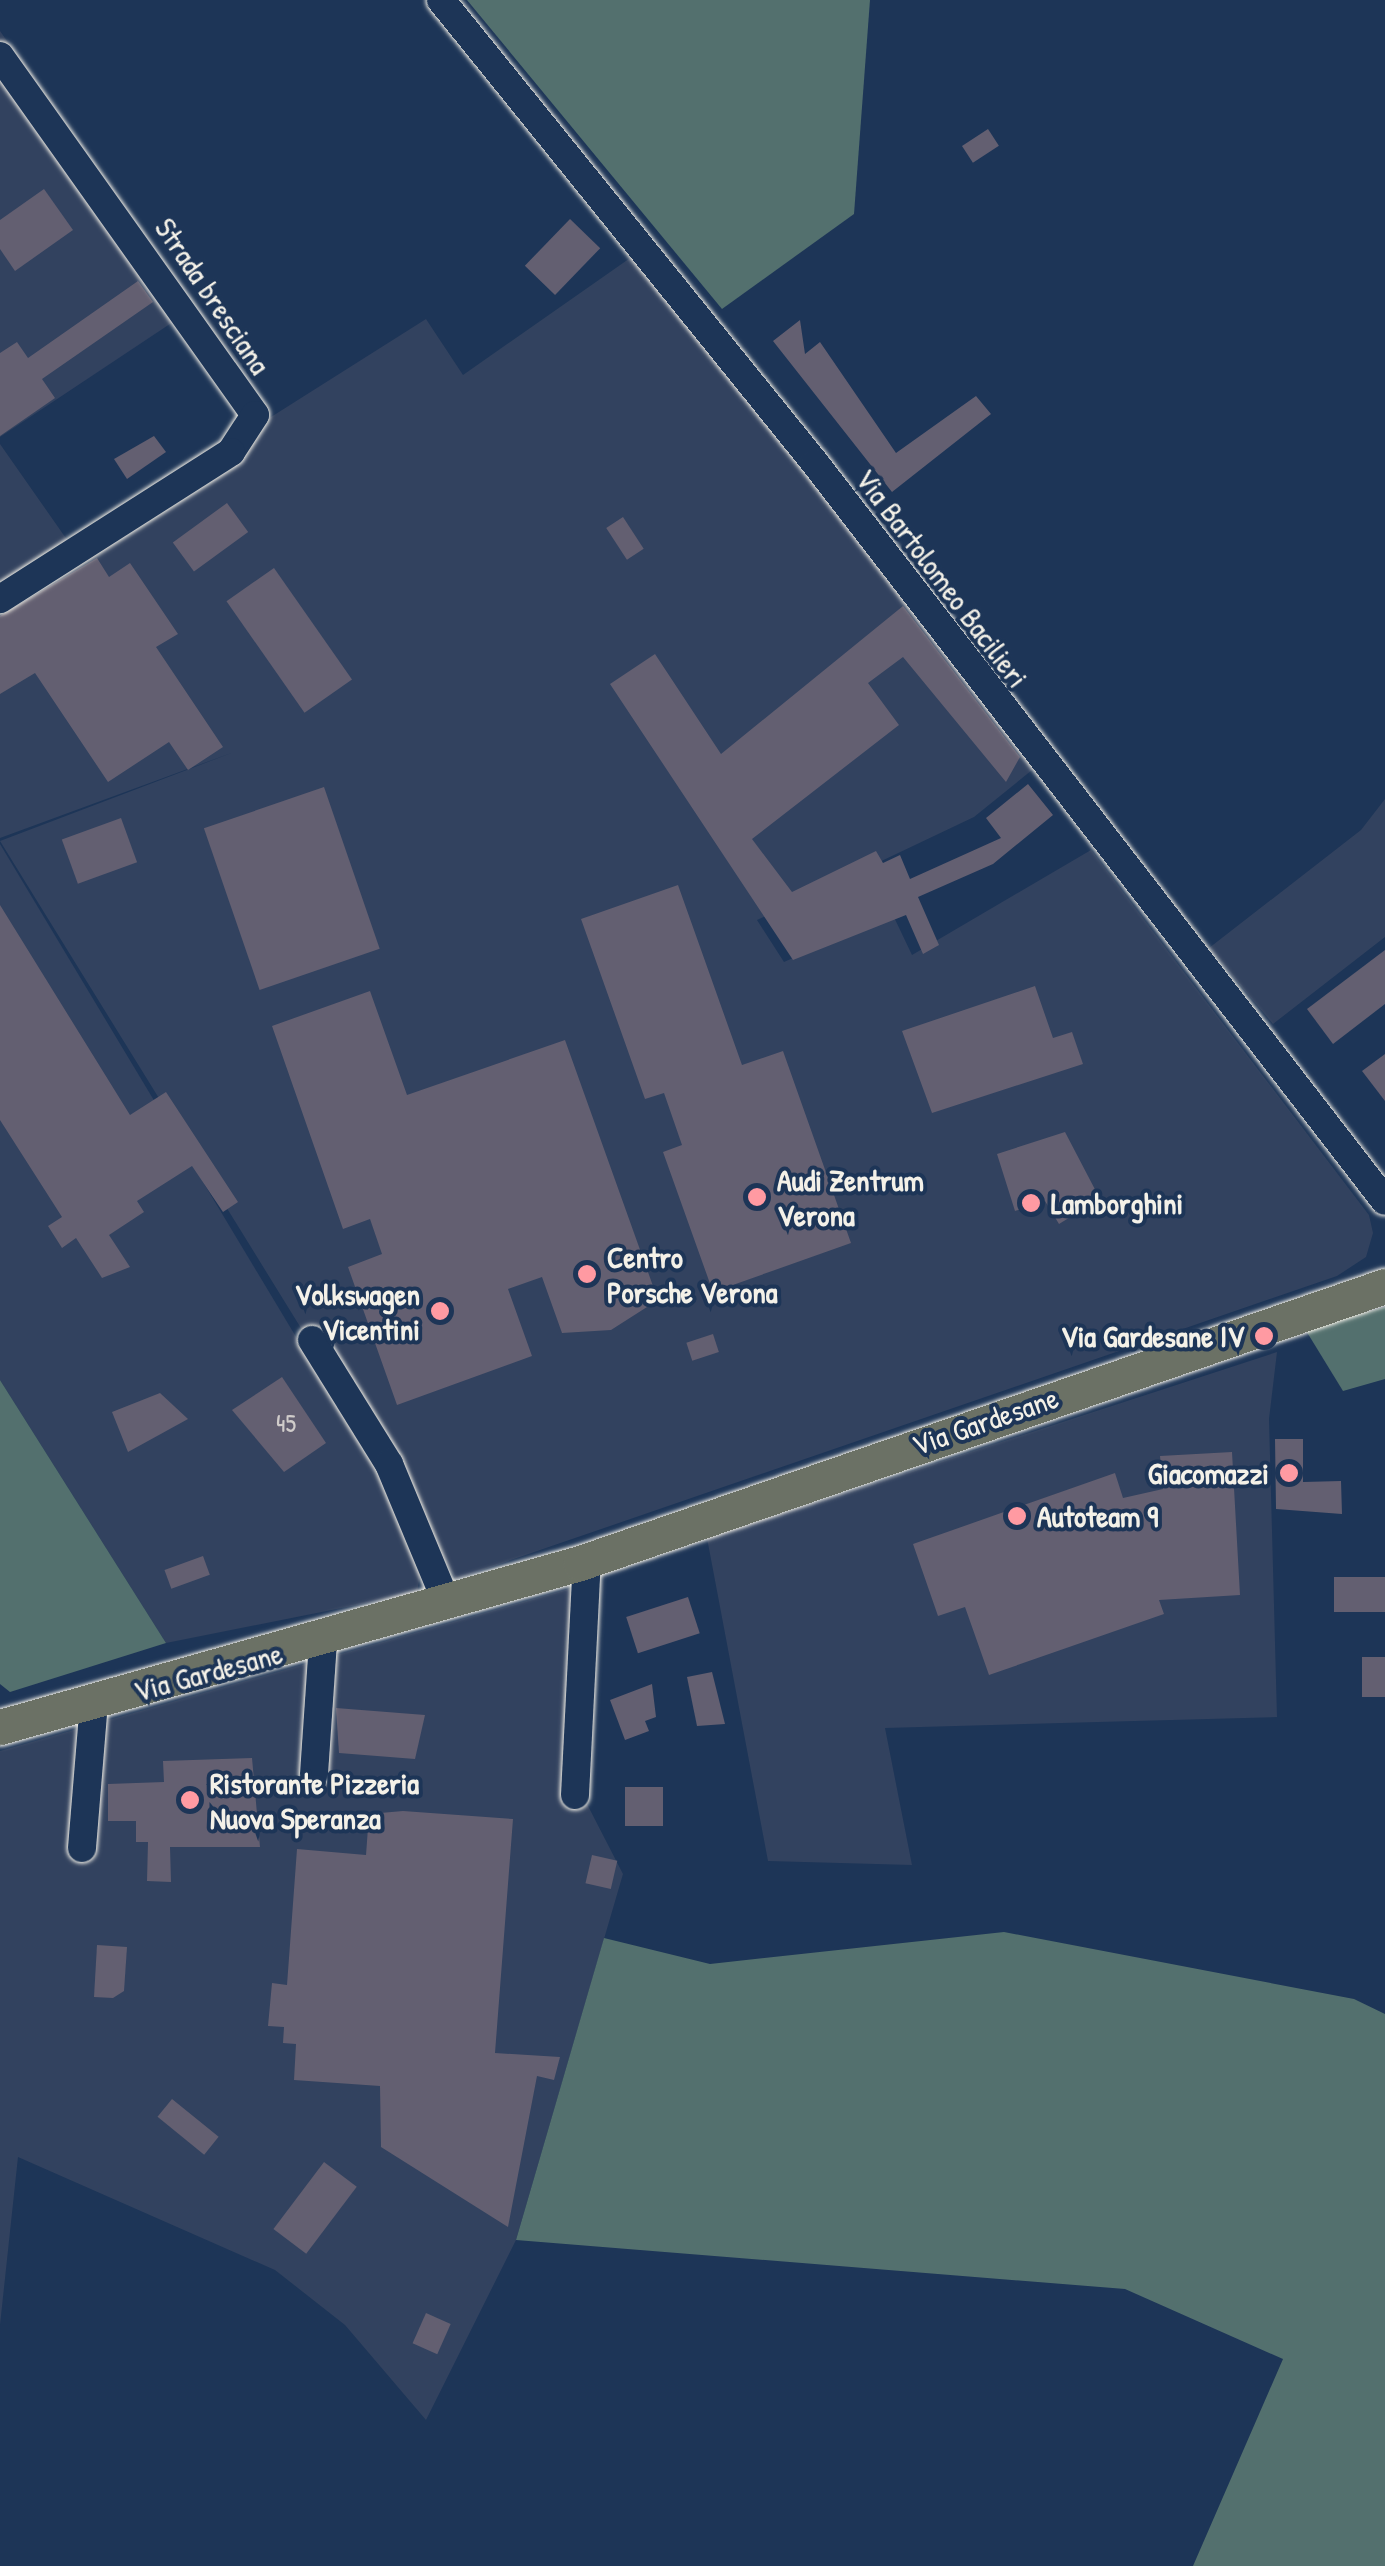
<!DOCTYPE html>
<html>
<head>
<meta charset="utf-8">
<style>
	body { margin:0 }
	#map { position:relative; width:1385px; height:2566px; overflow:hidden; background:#1d3557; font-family:"Patrick Hand",sans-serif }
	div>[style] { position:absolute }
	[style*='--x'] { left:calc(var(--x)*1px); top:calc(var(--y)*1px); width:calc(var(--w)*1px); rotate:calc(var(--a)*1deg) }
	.built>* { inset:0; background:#32425f }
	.green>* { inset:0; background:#53706e }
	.building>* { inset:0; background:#635f71; transform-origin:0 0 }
	.roads { filter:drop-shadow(0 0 2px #f4f1e8) drop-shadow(0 0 2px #f4f1e8) }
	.minor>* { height:28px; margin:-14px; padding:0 14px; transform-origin:14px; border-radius:14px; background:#1d3557 }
	.major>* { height:35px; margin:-17.5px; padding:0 17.5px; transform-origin:17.5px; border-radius:17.5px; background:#6b7165 }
	.dots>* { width:28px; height:28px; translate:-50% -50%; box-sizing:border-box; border:5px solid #1d3557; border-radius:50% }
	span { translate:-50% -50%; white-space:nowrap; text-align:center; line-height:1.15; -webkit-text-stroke:8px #1d3557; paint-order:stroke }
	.number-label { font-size:25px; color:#d0ccca }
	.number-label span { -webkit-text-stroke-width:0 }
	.street-label { font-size:30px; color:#f4f1e8 }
	.poi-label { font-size:30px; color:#f4f1e8; font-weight:700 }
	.left { translate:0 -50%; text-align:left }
	.right { translate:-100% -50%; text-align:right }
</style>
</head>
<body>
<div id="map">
	<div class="built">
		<div style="clip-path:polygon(0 31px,194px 308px,0 437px)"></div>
		<div style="clip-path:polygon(633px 256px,1037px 766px,974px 817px,757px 920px,784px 962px,892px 913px,912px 955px,1091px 850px,1369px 1215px,1373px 1233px,1366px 1257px,1337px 1276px,456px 1579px,0 841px,234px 752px,0 838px,0 444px,70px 544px,426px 319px,463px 375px)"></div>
		<div style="clip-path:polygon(1385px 799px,1385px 937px,1273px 1024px,1209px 948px,1361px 830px)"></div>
		<div style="clip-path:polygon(0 844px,388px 1490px,420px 1574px,417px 1593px,166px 1643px,0 1380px)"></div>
		<div style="clip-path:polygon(1277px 1352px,1269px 1419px,1277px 1717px,885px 1728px,912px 1865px,768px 1861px,707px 1538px)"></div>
		<div style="clip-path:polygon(597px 1581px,587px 1804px,623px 1874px,516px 2240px,426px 2420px,345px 2325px,275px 2270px,18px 2157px,0 2325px,0 1751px)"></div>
	</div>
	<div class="green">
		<div style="clip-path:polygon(467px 0,870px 0,854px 214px,722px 309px)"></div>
		<div style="clip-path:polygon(1385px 1307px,1385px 1379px,1343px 1391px,1305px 1329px)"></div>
		<div style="clip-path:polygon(0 1380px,166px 1643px,10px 1692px,0 1684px)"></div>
		<div style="clip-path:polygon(1004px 1932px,1354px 1999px,1385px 2014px,1385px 2566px,1193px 2566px,1283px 2359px,1125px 2289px,516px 2240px,604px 1938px,710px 1964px)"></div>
	</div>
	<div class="building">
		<div style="left:988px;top:129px;width:20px;height:31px;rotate:57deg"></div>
		<div style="clip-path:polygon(44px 189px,73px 230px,15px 271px,0 249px,0 220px)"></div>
		<div style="left:570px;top:219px;width:42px;height:65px;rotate:44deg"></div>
		<div style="clip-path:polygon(138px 281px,153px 302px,42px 379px,55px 398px,0 436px,0 353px,17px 342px,28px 358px)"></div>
		<div style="clip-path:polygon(800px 320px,805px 354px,820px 342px,896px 453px,976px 396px,991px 414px,892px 492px,773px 341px)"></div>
		<div style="clip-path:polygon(154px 436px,166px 452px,127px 479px,114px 459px)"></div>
		<div style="left:227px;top:503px;width:36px;height:67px;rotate:54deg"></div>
		<div style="left:623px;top:517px;width:38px;height:20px;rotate:57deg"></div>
		<div style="clip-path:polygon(97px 558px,109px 577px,130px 563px,178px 634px,156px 647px,223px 747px,188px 770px,169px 742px,108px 782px,35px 673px,0 694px,0 616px)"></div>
		<div style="left:274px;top:568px;width:136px;height:58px;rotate:55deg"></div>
		<div style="clip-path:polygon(903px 606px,1020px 757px,1006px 782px,903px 657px,868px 683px,899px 725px,752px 839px,792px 892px,876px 851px,883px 863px,900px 855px,910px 879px,1001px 838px,986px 818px,1028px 784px,1053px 815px,993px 864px,918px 897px,939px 945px,923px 954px,906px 915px,793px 960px,610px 684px,655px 654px,721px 754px)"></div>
		<div style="left:324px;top:787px;width:171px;height:127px;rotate:71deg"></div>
		<div style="left:121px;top:818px;width:47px;height:63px;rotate:70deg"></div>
		<div style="clip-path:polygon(678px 885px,742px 1065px,783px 1051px,851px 1243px,713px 1292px,663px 1152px,682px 1145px,664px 1093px,645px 1099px,581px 919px)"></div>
		<div style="clip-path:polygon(0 905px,130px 1115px,166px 1092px,238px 1202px,223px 1212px,192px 1166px,137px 1201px,144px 1212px,109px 1235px,130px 1267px,102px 1278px,76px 1238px,62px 1248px,48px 1226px,62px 1217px,0 1120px)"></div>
		<div style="clip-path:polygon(1385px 950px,1385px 1004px,1333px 1044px,1307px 1009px)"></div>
		<div style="clip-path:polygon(1035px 986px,1053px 1038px,1072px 1032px,1083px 1064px,932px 1113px,902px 1031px)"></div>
		<div style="clip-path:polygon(370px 991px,407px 1095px,565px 1040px,658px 1300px,611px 1330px,562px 1333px,542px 1277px,508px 1289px,532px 1356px,397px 1405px,348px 1267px,382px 1254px,370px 1219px,343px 1229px,272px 1026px)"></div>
		<div style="clip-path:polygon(1385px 1054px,1385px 1101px,1362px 1071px)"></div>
		<div style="clip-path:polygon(1065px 1132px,1100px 1199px,1059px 1224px,1045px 1201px,1015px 1211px,997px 1154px)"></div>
		<div style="left:713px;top:1334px;width:19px;height:28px;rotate:72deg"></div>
		<div style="clip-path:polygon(282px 1377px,326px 1443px,284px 1472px,232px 1410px)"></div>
		<div style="clip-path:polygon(160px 1393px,188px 1419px,128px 1452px,112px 1412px)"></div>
		<div style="clip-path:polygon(1275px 1439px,1303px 1439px,1303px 1482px,1341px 1481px,1342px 1514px,1276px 1509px)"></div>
		<div style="clip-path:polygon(1232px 1452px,1240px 1595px,1159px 1600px,1164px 1614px,989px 1675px,965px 1607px,938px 1616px,913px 1544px,1115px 1473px,1123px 1498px,1163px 1489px,1160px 1456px)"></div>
		<div style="left:203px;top:1556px;width:20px;height:41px;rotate:70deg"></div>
		<div style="left:1334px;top:1577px;width:51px;height:35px"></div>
		<div style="left:688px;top:1597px;width:38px;height:65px;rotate:72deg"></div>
		<div style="left:1362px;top:1657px;width:23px;height:40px"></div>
		<div style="clip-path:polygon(712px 1672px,725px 1724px,697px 1726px,687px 1677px)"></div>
		<div style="clip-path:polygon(652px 1684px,656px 1717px,645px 1721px,649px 1731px,625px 1740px,610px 1700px)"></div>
		<div style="clip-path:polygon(336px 1708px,425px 1715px,415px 1759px,339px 1753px)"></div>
		<div style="clip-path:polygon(252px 1758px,260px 1847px,170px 1847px,171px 1882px,147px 1881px,148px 1842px,136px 1842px,136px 1821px,108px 1821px,108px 1784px,164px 1782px,163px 1761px)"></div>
		<div style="left:625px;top:1787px;width:38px;height:39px"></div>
		<div style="clip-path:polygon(403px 1811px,513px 1819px,495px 2053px,560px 2057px,554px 2080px,537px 2076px,508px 2227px,381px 2147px,380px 2086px,294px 2080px,296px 2044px,283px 2043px,284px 2027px,268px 2026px,272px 1983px,287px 1985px,297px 1849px,366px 1855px,369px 1814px)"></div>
		<div style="left:592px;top:1855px;width:26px;height:29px;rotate:13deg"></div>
		<div style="clip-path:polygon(97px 1945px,127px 1947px,124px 1991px,113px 1998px,94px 1997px)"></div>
		<div style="left:172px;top:2099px;width:60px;height:23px;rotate:39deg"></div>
		<div style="left:324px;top:2162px;width:41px;height:84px;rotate:37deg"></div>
		<div style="left:426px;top:2313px;width:27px;height:33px;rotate:24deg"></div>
	</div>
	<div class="roads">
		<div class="minor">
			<div style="--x:441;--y:0;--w:595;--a:51.07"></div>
			<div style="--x:815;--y:463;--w:932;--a:52.32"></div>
			<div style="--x:0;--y:56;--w:440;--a:54.6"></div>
			<div style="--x:255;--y:415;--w:44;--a:123"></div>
			<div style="--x:231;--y:452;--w:274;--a:147.5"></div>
			<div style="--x:312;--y:1340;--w:146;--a:58.2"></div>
			<div style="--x:389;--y:1464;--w:151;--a:67.4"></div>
			<div style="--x:314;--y:1774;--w:132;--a:-86.1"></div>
			<div style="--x:575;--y:1795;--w:235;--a:-87.1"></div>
			<div style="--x:82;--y:1848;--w:146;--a:-85.3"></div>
		</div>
		<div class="major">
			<div style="--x:0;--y:1727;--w:603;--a:-15.79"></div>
			<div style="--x:580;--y:1563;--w:851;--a:-18.99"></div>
		</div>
	</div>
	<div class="dots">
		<div style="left:757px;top:1197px;background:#ff9aa2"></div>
		<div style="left:1031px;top:1203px;background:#ff9aa2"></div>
		<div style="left:587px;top:1274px;background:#ff9aa2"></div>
		<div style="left:440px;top:1311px;background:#ff9aa2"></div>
		<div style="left:1264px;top:1336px;background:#ff9aa2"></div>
		<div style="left:1289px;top:1473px;background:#ff9aa2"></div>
		<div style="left:1017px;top:1516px;background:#ff9aa2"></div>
		<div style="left:190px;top:1800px;background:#ff9aa2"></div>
	</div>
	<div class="number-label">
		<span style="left:286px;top:1423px">45</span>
	</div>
	<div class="street-label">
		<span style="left:213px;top:296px;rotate:56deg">Strada bresciana</span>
		<span style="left:942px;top:578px;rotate:53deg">Via Bartolomeo Bacilieri</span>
		<span style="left:985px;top:1421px;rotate:-19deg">Via Gardesane</span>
		<span style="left:208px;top:1672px;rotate:-15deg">Via Gardesane</span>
	</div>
	<div class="poi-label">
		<span class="left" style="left:777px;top:1197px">Audi Zentrum<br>Verona</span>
		<span class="left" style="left:1051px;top:1203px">Lamborghini</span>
		<span class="left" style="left:607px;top:1274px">Centro<br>Porsche Verona</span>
		<span class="right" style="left:420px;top:1311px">Volkswagen<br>Vicentini</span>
		<span class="right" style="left:1244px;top:1336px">Via Gardesane IV</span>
		<span class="right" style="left:1269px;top:1473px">Giacomazzi</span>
		<span class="left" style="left:1037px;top:1516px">Autoteam 9</span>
		<span class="left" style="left:210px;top:1800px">Ristorante Pizzeria<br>Nuova Speranza</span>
	</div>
</div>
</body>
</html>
